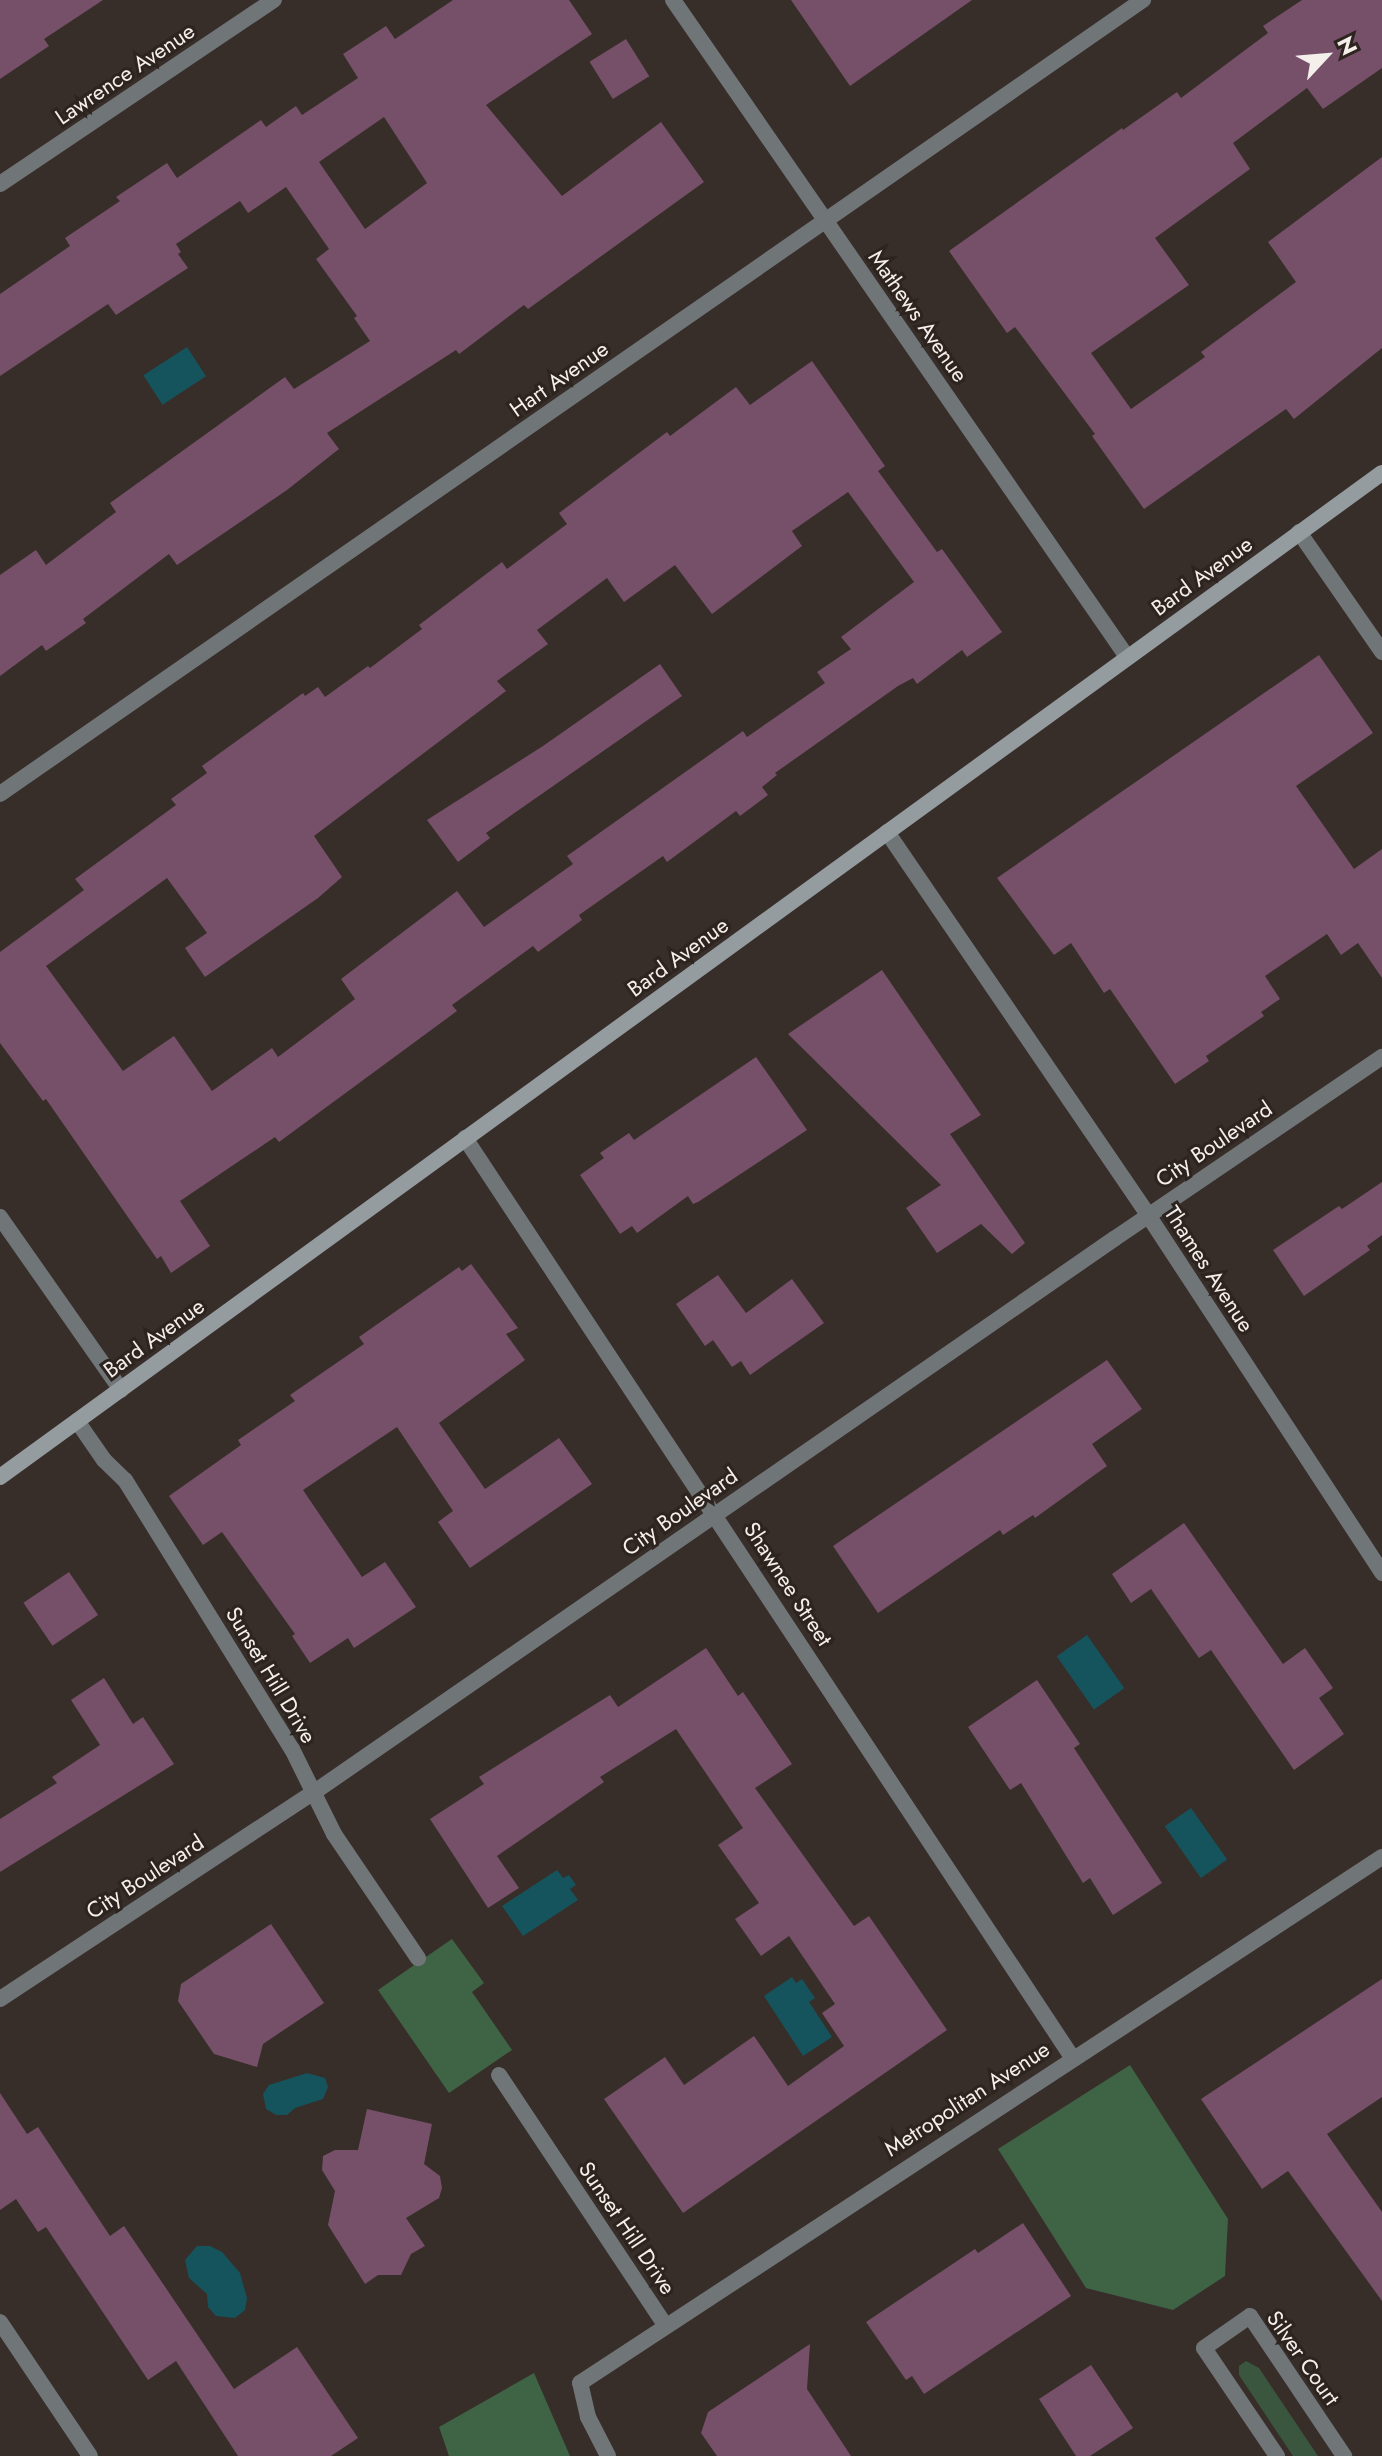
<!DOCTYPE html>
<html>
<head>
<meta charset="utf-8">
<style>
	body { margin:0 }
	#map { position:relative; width:1382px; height:2456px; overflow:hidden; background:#372d29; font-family:Jost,sans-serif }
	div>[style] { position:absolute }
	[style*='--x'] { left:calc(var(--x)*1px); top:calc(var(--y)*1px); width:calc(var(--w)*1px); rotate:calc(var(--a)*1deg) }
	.green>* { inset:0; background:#3a563f }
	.forest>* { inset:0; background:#3f6345 }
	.water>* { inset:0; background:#16545d; transform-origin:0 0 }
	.building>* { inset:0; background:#765068; transform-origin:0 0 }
	.street>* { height:16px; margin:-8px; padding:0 8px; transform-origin:8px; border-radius:8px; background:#707578 }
	.secondary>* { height:16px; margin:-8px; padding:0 8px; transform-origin:8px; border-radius:8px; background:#949ca0 }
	span { translate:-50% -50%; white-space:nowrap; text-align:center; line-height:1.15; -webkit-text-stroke:6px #2d241f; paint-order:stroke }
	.street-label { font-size:22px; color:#f5efec }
	.north { position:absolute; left:1286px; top:16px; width:80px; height:80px; -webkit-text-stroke:6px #2d241f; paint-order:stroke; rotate:64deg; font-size:22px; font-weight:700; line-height:32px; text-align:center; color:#f5efec }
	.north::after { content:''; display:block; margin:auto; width:28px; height:36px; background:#f5efec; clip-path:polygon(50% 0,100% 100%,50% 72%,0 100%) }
</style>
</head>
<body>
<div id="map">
	<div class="green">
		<div style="clip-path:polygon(1246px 2361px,1259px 2368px,1318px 2456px,1293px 2456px,1239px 2375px,1239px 2366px)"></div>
	</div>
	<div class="forest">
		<div style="clip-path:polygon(452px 1939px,484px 1983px,472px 1992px,512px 2050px,449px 2093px,378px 1990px)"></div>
		<div style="clip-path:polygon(1130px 2065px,1228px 2219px,1225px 2276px,1173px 2310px,1086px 2288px,998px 2149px)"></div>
		<div style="clip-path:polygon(534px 2373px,570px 2456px,449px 2456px,439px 2427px)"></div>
	</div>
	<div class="water">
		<div style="left:187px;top:347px;width:35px;height:52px;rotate:57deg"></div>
		<div style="left:1087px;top:1635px;width:65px;height:37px;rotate:55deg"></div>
		<div style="left:1191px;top:1808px;width:63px;height:32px;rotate:55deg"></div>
		<div style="clip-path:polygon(557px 1870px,563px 1878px,569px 1875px,576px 1885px,570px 1889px,578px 1900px,523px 1936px,502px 1906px)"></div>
		<div style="clip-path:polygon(792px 1977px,796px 1983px,802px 1979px,815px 1998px,809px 2002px,832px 2037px,803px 2056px,764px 1996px)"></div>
		<div style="clip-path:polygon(307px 2073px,325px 2078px,328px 2087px,323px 2099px,295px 2108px,287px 2115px,276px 2115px,266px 2109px,263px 2094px,269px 2085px)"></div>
		<div style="clip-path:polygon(197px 2246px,210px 2246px,222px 2252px,240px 2273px,247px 2298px,245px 2310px,235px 2318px,216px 2316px,208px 2307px,207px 2294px,189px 2278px,185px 2260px)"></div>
	</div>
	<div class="building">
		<div style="clip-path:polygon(0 0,103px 0,44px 39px,49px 46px,0 79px)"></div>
		<div style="clip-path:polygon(evenodd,453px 0,569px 0,592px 34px,486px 105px,562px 196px,661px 122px,704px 182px,528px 309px,524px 305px,459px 354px,456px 350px,327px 433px,339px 449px,287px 490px,177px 565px,169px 554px,83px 619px,86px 623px,46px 651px,42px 645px,0 676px,0 575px,36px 550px,46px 565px,116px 512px,110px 503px,285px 377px,294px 389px,370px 341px,354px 318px,357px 316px,316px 259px,329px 249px,286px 187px,248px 213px,240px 201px,176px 244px,181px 252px,178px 254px,188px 268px,116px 315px,108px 304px,0 376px,0 294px,70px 246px,65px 238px,120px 201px,116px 197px,167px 163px,177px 178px,261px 120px,266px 127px,296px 106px,302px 115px,358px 78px,343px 54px,386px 26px,395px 39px,453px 0,384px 117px,427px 183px,365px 229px,319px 162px,384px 117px)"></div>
		<div style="clip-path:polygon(791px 0,972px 0,850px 86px)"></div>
		<div style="clip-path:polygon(1302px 0,1382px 0,1382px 68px,1323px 109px,1307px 88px,1233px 143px,1250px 169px,1155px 238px,1189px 285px,1091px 353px,1131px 409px,1205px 357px,1201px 352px,1296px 282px,1268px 242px,1382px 157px,1382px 348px,1294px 419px,1286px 409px,1144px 509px,1092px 436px,1095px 434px,1015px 327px,1007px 333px,949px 251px,1122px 128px,1123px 130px,1177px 92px,1181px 98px,1268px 33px,1263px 26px)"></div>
		<div style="left:626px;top:39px;width:44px;height:43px;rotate:58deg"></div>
		<div style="clip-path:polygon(evenodd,812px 361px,885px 466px,878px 471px,937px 552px,942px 549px,1002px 632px,967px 657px,962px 650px,917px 684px,913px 678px,898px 686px,775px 773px,777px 775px,762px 787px,768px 795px,740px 816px,736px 811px,667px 862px,663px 856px,579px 915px,582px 920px,538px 952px,533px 946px,452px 1005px,457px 1011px,279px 1142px,275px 1137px,180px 1201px,210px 1246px,171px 1273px,161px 1256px,157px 1259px,46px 1099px,43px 1101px,0 1043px,0 952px,84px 890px,75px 879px,176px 805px,171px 799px,207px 773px,202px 766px,303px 693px,305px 696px,318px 687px,325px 697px,368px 666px,370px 668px,422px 629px,419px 625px,502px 562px,507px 569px,567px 524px,559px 513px,667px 432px,670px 436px,736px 387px,750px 405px,812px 361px,848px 492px,914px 582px,841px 637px,851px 649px,817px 672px,825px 683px,747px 737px,743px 731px,567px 856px,573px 864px,484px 927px,457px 891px,341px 979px,355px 999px,278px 1057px,272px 1048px,212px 1091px,174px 1036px,123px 1071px,46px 966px,167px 878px,207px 933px,185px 948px,205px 977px,318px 898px,342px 877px,314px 836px,506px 691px,497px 681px,548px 644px,537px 630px,607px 578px,624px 602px,675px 565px,712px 614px,802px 546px,792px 531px,848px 492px)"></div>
		<div style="clip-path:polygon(1319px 655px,1373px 733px,1296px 786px,1354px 869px,1382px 849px,1382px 978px,1358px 943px,1341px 955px,1327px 934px,1265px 976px,1280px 999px,1261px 1012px,1264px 1016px,1206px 1056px,1209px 1061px,1175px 1084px,1110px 989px,1104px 993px,1071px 943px,1054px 955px,997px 878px)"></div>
		<div style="clip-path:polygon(660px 664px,682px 696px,486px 833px,490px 838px,458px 862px,427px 820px,543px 746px)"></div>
		<div style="clip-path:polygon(882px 970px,981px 1115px,950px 1134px,1025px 1243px,1012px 1254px,981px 1224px,937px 1253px,906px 1208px,941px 1185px,788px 1034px)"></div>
		<div style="clip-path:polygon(756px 1057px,807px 1130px,698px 1202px,693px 1204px,688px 1196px,637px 1233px,632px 1226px,620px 1234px,580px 1175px,604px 1158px,600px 1153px,629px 1133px,634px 1140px)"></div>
		<div style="clip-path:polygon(1382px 1182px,1382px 1235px,1367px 1246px,1370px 1250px,1304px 1296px,1273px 1250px,1339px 1206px,1342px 1209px)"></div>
		<div style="clip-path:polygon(471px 1264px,518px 1328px,506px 1334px,525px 1360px,439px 1423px,485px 1489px,559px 1438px,592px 1484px,470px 1568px,438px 1522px,453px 1511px,397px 1427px,303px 1490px,362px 1577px,385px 1562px,416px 1607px,354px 1648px,348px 1638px,310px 1663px,292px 1636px,295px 1634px,222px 1532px,203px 1545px,169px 1496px,241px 1445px,238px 1440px,295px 1401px,290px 1395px,364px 1344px,359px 1337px,459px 1267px,462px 1271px)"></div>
		<div style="clip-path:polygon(718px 1275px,746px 1313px,792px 1279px,824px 1323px,750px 1375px,741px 1361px,732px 1367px,713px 1340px,705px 1346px,676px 1304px)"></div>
		<div style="clip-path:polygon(1107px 1360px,1142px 1409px,1092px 1444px,1107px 1466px,1035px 1518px,1033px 1515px,1003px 1535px,1000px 1530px,878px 1613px,833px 1546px)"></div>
		<div style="clip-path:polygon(1184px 1523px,1283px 1664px,1305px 1648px,1333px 1688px,1319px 1698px,1344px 1734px,1294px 1770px,1211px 1650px,1199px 1658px,1151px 1589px,1131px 1603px,1112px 1574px)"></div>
		<div style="left:69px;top:1572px;width:52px;height:55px;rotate:56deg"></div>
		<div style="clip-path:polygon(706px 1648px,738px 1696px,743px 1692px,792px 1764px,755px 1788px,854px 1926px,869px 1916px,947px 2030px,683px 2213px,604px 2099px,665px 2057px,684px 2085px,754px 2036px,788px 2086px,844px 2046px,822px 2013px,835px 2004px,789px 1936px,761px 1956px,735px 1919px,759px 1903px,718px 1845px,743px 1828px,676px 1729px,600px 1777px,604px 1782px,497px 1856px,519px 1888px,488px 1908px,430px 1819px,484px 1784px,479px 1777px,610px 1695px,618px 1707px)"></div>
		<div style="clip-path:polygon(104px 1678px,133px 1724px,143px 1717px,174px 1764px,0 1872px,0 1819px,57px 1783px,52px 1777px,100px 1745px,71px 1700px)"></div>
		<div style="clip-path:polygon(1037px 1680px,1080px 1744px,1074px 1748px,1162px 1883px,1113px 1915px,1090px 1878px,1083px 1883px,1021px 1783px,1010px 1790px,968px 1727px)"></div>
		<div style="clip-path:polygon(271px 1924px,324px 2003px,263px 2044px,257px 2067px,214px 2054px,178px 2001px,181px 1984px)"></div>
		<div style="clip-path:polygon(1382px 1979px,1382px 2097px,1327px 2134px,1382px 2212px,1382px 2301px,1288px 2171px,1262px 2189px,1201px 2099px)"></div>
		<div style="clip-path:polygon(0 2093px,27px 2134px,38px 2127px,110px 2236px,124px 2226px,234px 2389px,297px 2347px,358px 2438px,331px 2456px,238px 2456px,176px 2361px,148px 2380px,46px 2227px,38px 2232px,16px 2199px,0 2210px)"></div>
		<div style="clip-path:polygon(367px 2109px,432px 2124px,424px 2164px,440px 2176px,442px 2188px,439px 2198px,406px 2218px,425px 2246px,411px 2254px,401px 2275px,378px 2275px,365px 2284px,328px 2225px,335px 2191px,322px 2170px,323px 2156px,335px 2150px,358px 2150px)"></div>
		<div style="clip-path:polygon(1023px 2223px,1071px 2296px,924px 2394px,912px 2376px,906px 2380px,866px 2322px,975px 2249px,978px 2253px)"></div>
		<div style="clip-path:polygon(810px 2344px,807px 2389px,851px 2456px,717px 2456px,701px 2433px,708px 2412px)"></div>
		<div style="clip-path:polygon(1091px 2365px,1133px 2428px,1090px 2456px,1076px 2456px,1039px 2399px)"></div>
	</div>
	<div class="street">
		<div style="--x:673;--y:0;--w:799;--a:55.35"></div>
		<div style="--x:0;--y:184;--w:330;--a:-33.9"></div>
		<div style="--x:1299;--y:532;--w:146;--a:55.3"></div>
		<div style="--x:0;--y:794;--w:1392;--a:-34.79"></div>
		<div style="--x:887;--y:832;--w:463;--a:55.7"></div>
		<div style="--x:1148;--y:1215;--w:428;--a:56.8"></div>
		<div style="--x:465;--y:1138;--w:1101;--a:56.56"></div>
		<div style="--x:0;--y:1217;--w:211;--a:55"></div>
		<div style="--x:77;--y:1421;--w:47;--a:55.3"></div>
		<div style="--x:104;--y:1460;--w:29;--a:44"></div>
		<div style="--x:125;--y:1480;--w:317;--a:58.2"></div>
		<div style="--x:292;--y:1749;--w:95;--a:63.7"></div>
		<div style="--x:334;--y:1834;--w:150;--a:55.9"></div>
		<div style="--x:0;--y:1999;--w:375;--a:-33.4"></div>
		<div style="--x:313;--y:1793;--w:974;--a:-34.67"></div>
		<div style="--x:1114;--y:1239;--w:324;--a:-34.2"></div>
		<div style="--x:499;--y:2075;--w:300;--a:56.4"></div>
		<div style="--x:0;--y:2322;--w:161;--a:56.1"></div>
		<div style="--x:608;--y:2456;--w:44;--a:-117.1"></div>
		<div style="--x:588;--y:2417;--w:35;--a:-103"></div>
		<div style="--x:580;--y:2383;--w:959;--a:-33.26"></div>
		<div style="--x:1277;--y:2456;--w:130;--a:-124.1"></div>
		<div style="--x:1204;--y:2348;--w:56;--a:-34.8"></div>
		<div style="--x:1250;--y:2316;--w:169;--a:56.1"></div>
	</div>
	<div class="secondary">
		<div style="--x:0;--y:1477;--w:1708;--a:-36"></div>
	</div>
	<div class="street-label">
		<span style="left:125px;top:74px;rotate:-34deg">Lawrence Avenue</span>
		<span style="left:918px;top:316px;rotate:55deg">Mathews Avenue</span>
		<span style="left:559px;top:379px;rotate:-35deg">Hart Avenue</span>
		<span style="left:1202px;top:576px;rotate:-36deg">Bard Avenue</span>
		<span style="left:678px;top:957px;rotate:-36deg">Bard Avenue</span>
		<span style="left:1214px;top:1144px;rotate:-34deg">City Boulevard</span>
		<span style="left:1209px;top:1269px;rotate:57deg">Thames Avenue</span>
		<span style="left:154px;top:1338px;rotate:-36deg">Bard Avenue</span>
		<span style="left:680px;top:1512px;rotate:-35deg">City Boulevard</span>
		<span style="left:788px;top:1584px;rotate:57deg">Shawnee Street</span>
		<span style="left:271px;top:1675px;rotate:59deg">Sunset Hill Drive</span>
		<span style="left:145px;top:1877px;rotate:-33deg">City Boulevard</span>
		<span style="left:967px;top:2099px;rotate:-33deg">Metropolitan Avenue</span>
		<span style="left:627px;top:2228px;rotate:56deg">Sunset Hill Drive</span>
		<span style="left:1303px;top:2358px;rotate:55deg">Silver Court</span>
	</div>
	<div class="north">N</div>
</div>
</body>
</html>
